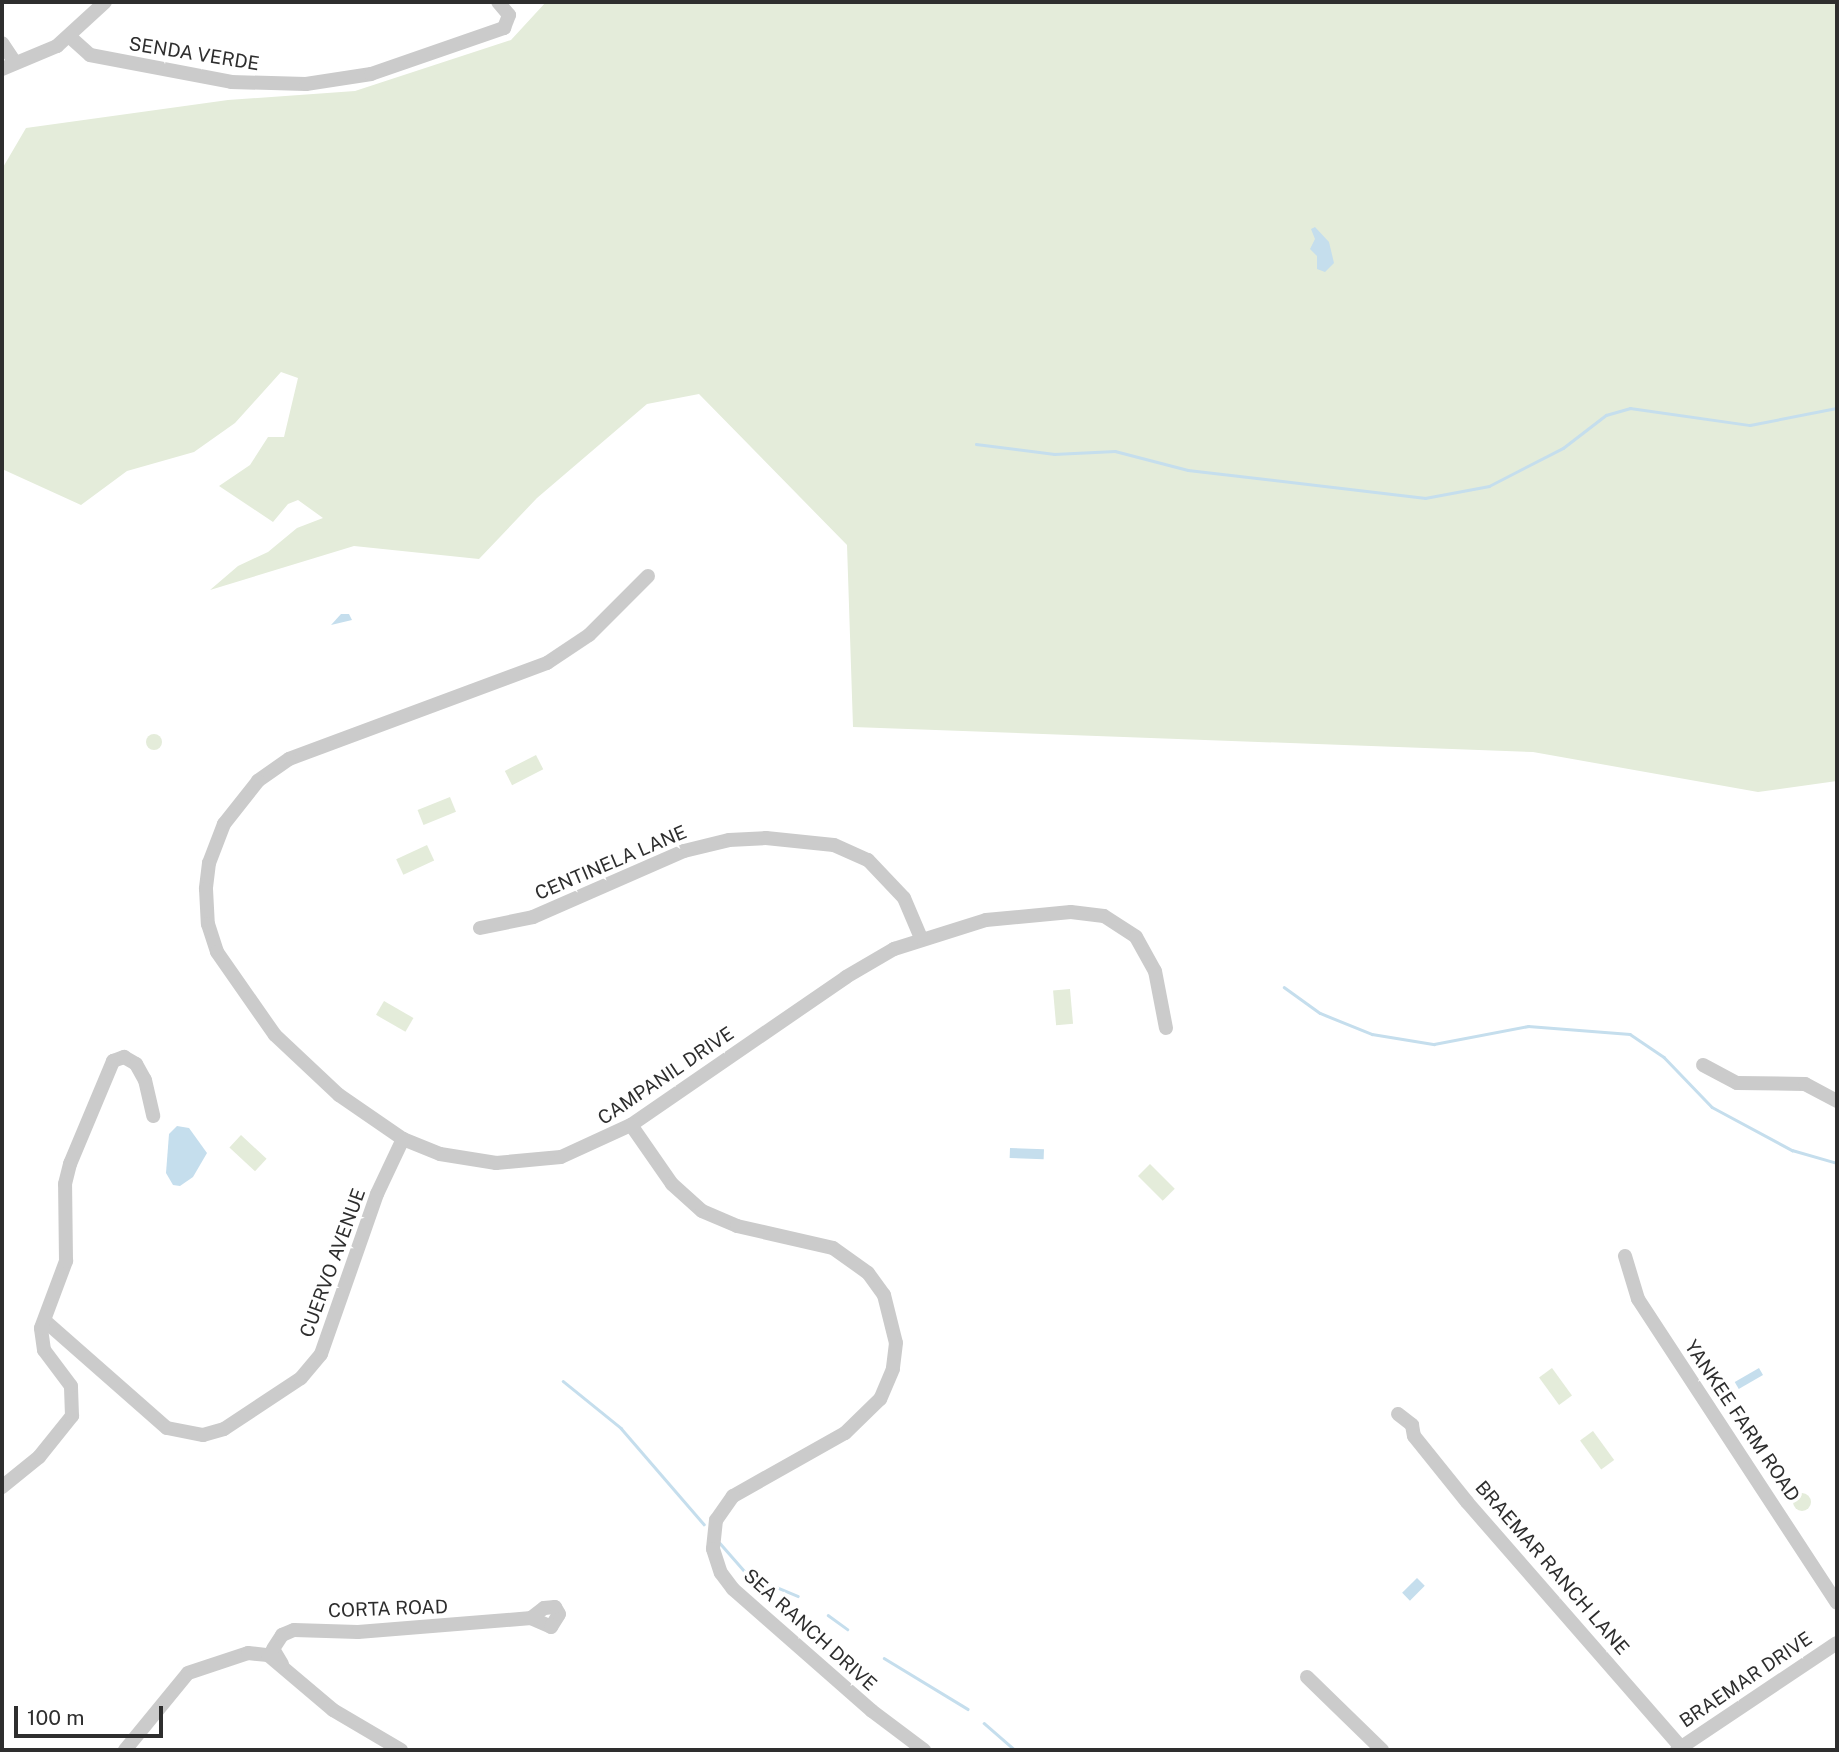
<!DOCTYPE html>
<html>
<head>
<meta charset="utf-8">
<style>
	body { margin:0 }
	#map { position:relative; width:1839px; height:1752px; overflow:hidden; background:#fff; font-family:"Public Sans",sans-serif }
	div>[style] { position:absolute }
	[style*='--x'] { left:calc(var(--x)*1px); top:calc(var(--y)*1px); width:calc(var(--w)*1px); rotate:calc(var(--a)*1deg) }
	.green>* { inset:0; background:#e4ecda; transform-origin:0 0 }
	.round { border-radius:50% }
	.water>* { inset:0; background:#c5deed; transform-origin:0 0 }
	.stream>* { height:2.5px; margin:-1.25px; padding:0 1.25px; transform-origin:1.25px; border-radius:1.25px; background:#c5deed }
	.minor>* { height:14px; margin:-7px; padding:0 7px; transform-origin:7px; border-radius:7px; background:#cbcbcb }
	span { translate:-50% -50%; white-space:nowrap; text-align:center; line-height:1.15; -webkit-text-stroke:7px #fff; paint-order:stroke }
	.street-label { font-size:19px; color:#2e2e2e }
	.frame { position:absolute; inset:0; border:4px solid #2e2e2e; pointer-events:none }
	.scale { position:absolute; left:14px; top:1706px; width:149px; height:32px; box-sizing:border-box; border:4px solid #2e2e2e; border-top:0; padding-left:9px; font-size:21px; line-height:24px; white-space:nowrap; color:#2e2e2e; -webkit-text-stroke:5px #fff; paint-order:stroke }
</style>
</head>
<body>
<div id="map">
	<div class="green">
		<div style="clip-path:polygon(546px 2px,1837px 2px,1837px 781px,1758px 792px,1533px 752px,853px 727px,847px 545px,699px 394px,647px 404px,537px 498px,479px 559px,354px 546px,210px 590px,238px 566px,268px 552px,297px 528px,323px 518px,298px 500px,288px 504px,273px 522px,219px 486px,250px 465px,268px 437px,284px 437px,298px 378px,281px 372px,235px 423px,194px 452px,127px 471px,81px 505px,2px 469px,2px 169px,26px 128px,228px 100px,355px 91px,511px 40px)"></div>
		<div class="round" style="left:146px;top:734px;width:16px;height:16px"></div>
		<div style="left:536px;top:755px;width:16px;height:35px;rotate:63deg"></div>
		<div style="left:450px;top:797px;width:16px;height:35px;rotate:68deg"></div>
		<div style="left:427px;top:845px;width:17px;height:34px;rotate:65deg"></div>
		<div style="left:1070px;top:989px;width:35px;height:17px;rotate:85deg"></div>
		<div style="left:384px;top:1001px;width:34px;height:16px;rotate:30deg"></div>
		<div style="left:241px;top:1135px;width:35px;height:17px;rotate:43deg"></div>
		<div style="left:1150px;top:1164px;width:35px;height:17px;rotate:45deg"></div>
		<div style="left:1552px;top:1368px;width:34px;height:16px;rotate:54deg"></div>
		<div style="left:1593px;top:1431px;width:36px;height:16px;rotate:54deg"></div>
		<div class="round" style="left:1793px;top:1493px;width:18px;height:18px"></div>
	</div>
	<div class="water">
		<div style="clip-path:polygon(1315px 227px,1329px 242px,1334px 263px,1325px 272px,1317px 269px,1317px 256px,1310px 249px,1315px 239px,1311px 229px)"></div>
		<div style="clip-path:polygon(341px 614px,349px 614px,352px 620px,331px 625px)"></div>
		<div style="clip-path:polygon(177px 1126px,189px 1128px,207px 1153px,193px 1177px,180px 1186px,173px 1185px,166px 1173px,169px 1134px)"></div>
		<div style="left:1010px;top:1148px;width:34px;height:10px;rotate:2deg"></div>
		<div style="left:1759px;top:1368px;width:8px;height:28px;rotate:60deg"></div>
		<div style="left:1417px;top:1578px;width:11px;height:21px;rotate:45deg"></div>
	</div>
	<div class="stream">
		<div style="--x:976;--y:444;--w:79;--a:7.3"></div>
		<div style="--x:1054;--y:454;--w:61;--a:-2.8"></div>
		<div style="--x:1115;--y:451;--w:75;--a:14.6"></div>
		<div style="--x:1188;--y:470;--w:239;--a:6.7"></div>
		<div style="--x:1425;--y:498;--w:65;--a:-10.6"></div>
		<div style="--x:1489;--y:486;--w:83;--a:-27.2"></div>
		<div style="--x:1563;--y:448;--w:54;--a:-37.5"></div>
		<div style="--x:1606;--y:415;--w:25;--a:-16"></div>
		<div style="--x:1630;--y:408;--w:121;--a:8.1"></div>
		<div style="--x:1750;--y:425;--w:89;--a:-11.1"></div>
		<div style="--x:1284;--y:987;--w:44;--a:35.8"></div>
		<div style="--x:1320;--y:1013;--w:56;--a:22"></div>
		<div style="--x:1372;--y:1034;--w:63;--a:9.2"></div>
		<div style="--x:1434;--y:1044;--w:96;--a:-10.8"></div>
		<div style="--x:1528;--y:1026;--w:102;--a:4.5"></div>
		<div style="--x:1630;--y:1034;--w:41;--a:34.1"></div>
		<div style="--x:1664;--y:1057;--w:69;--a:46.2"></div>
		<div style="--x:1712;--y:1107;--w:91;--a:28.3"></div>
		<div style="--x:1792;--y:1150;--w:47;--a:16.1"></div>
		<div style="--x:563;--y:1381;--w:75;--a:39"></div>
		<div style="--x:621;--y:1428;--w:127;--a:49.2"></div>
		<div style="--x:720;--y:1543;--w:43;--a:48.8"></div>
		<div style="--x:748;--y:1575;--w:54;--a:22.8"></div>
		<div style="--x:828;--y:1615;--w:24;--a:36"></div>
		<div style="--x:884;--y:1658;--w:98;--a:31.3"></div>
		<div style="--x:984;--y:1723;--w:41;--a:41.1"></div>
	</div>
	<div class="minor">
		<div style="--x:70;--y:37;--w:27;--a:42"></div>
		<div style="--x:90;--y:55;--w:144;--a:10.8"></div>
		<div style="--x:231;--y:82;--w:75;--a:1.5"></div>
		<div style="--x:306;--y:84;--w:66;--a:-8.7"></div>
		<div style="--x:371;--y:74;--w:141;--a:-19.1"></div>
		<div style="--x:504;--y:28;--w:14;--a:-69"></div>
		<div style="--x:509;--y:15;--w:17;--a:-130"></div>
		<div style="--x:2;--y:43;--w:23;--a:56"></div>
		<div style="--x:2;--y:69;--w:60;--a:-22.7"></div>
		<div style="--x:57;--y:46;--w:65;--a:-42.5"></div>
		<div style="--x:648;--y:576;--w:83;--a:135"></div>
		<div style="--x:589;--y:635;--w:50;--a:146.3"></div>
		<div style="--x:547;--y:663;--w:275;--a:159.6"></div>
		<div style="--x:289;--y:759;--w:38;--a:145"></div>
		<div style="--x:258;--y:781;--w:55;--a:128.3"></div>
		<div style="--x:224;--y:824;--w:42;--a:111"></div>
		<div style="--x:209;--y:863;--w:26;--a:97"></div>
		<div style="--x:206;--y:889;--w:35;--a:87"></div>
		<div style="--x:208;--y:924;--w:29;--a:72"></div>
		<div style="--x:217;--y:952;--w:101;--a:55.1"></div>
		<div style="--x:275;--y:1035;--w:88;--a:43.2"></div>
		<div style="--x:339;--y:1095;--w:78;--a:34.5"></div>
		<div style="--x:403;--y:1139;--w:40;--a:22"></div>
		<div style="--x:440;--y:1154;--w:57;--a:9.1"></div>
		<div style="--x:496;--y:1163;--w:65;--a:-5.3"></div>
		<div style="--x:561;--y:1157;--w:77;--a:-24.6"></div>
		<div style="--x:631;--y:1125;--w:261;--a:-34.5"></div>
		<div style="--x:846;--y:977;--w:56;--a:-30.3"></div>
		<div style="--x:894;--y:949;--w:96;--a:-17.5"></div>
		<div style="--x:986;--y:920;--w:85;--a:-5.4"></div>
		<div style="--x:1071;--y:912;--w:33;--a:7"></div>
		<div style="--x:1104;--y:916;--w:38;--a:33"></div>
		<div style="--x:1136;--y:937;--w:39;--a:61"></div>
		<div style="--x:1155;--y:971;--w:58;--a:79.1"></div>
		<div style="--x:480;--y:928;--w:54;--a:-11.7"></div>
		<div style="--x:533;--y:917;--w:165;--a:-23.6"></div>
		<div style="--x:684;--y:851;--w:46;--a:-13.7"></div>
		<div style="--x:729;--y:840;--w:37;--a:-3"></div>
		<div style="--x:766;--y:838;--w:68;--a:5.9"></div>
		<div style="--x:834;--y:845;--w:37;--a:24"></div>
		<div style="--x:868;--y:860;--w:52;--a:46.5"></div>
		<div style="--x:904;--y:898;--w:43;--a:67"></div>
		<div style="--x:1703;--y:1065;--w:38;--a:28"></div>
		<div style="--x:1737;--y:1083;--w:68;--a:0.8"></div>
		<div style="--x:1805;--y:1084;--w:36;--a:28"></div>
		<div style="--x:631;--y:1125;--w:72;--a:55.2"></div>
		<div style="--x:672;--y:1184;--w:40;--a:42"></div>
		<div style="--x:702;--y:1211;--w:38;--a:23"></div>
		<div style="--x:737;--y:1226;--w:98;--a:12.9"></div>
		<div style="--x:833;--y:1248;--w:43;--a:35.5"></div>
		<div style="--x:868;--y:1273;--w:27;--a:54"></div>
		<div style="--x:884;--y:1295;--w:49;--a:76"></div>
		<div style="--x:896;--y:1343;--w:26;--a:97"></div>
		<div style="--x:893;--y:1369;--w:33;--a:113"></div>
		<div style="--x:880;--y:1399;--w:49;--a:135.8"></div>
		<div style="--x:845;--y:1433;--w:129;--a:150.6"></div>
		<div style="--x:733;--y:1496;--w:29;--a:125"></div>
		<div style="--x:716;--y:1520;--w:29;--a:96"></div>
		<div style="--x:713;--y:1549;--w:25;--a:72"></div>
		<div style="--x:721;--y:1573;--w:20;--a:53"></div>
		<div style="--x:733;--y:1589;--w:185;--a:41.3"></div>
		<div style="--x:872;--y:1711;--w:65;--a:36.9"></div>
		<div style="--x:1625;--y:1256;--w:45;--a:73.2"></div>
		<div style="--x:1638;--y:1299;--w:363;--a:56.8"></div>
		<div style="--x:45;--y:1321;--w:162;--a:41.3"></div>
		<div style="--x:167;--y:1428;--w:37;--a:11"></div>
		<div style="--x:203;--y:1435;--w:22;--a:-16"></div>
		<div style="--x:224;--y:1429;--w:92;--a:-33.5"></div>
		<div style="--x:301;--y:1378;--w:31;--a:-50"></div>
		<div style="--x:321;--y:1354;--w:170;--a:-70.7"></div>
		<div style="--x:377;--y:1194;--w:61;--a:-64.7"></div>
		<div style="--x:1398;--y:1414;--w:18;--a:38"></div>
		<div style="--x:1412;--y:1425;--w:11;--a:80"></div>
		<div style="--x:1414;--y:1436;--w:85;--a:51.2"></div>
		<div style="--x:1467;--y:1502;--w:325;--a:48.9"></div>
		<div style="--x:2;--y:1487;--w:48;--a:-39"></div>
		<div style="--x:39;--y:1457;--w:53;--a:-51.2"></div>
		<div style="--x:72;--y:1416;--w:30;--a:-92"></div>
		<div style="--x:71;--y:1386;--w:45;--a:-126.9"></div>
		<div style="--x:44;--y:1350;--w:22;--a:-98"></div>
		<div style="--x:41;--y:1328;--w:72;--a:-69.5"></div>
		<div style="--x:66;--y:1261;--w:77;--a:-90.7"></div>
		<div style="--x:65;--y:1184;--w:21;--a:-76"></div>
		<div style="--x:70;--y:1164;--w:112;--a:-67.3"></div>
		<div style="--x:113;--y:1061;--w:12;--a:-20"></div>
		<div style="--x:124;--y:1057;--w:14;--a:30"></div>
		<div style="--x:136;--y:1064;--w:18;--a:61"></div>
		<div style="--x:145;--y:1080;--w:37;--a:77"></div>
		<div style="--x:282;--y:1664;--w:17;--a:-121"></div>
		<div style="--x:273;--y:1649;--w:17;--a:-57"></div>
		<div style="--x:282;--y:1635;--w:13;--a:-23"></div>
		<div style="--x:294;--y:1630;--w:64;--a:1.8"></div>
		<div style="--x:358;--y:1632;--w:174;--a:-4.6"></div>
		<div style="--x:531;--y:1618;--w:22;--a:24"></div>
		<div style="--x:551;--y:1627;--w:15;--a:-58"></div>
		<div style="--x:559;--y:1614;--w:8;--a:-120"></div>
		<div style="--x:555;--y:1607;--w:11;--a:175"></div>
		<div style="--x:544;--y:1608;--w:16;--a:142"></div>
		<div style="--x:1307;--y:1677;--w:105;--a:44.2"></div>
		<div style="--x:125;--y:1750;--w:99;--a:-50.7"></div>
		<div style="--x:188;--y:1673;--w:63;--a:-18.4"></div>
		<div style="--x:248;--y:1653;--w:20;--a:6"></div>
		<div style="--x:268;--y:1655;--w:85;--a:40.2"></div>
		<div style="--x:333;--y:1710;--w:79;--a:30.5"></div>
		<div style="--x:1677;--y:1750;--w:192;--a:-33.8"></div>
	</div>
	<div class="street-label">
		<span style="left:194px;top:54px;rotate:9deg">SENDA VERDE</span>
		<span style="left:611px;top:863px;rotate:-23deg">CENTINELA LANE</span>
		<span style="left:666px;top:1076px;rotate:-34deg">CAMPANIL DRIVE</span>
		<span style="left:333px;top:1263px;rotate:-70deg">CUERVO AVENUE</span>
		<span style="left:1742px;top:1421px;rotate:56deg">YANKEE FARM ROAD</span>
		<span style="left:1552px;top:1568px;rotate:49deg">BRAEMAR RANCH LANE</span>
		<span style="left:388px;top:1609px;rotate:-2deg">CORTA ROAD</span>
		<span style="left:810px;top:1630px;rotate:42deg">SEA RANCH DRIVE</span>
		<span style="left:1746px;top:1680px;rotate:-34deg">BRAEMAR DRIVE</span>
	</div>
	<div class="frame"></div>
	<div class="scale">100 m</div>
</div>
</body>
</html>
